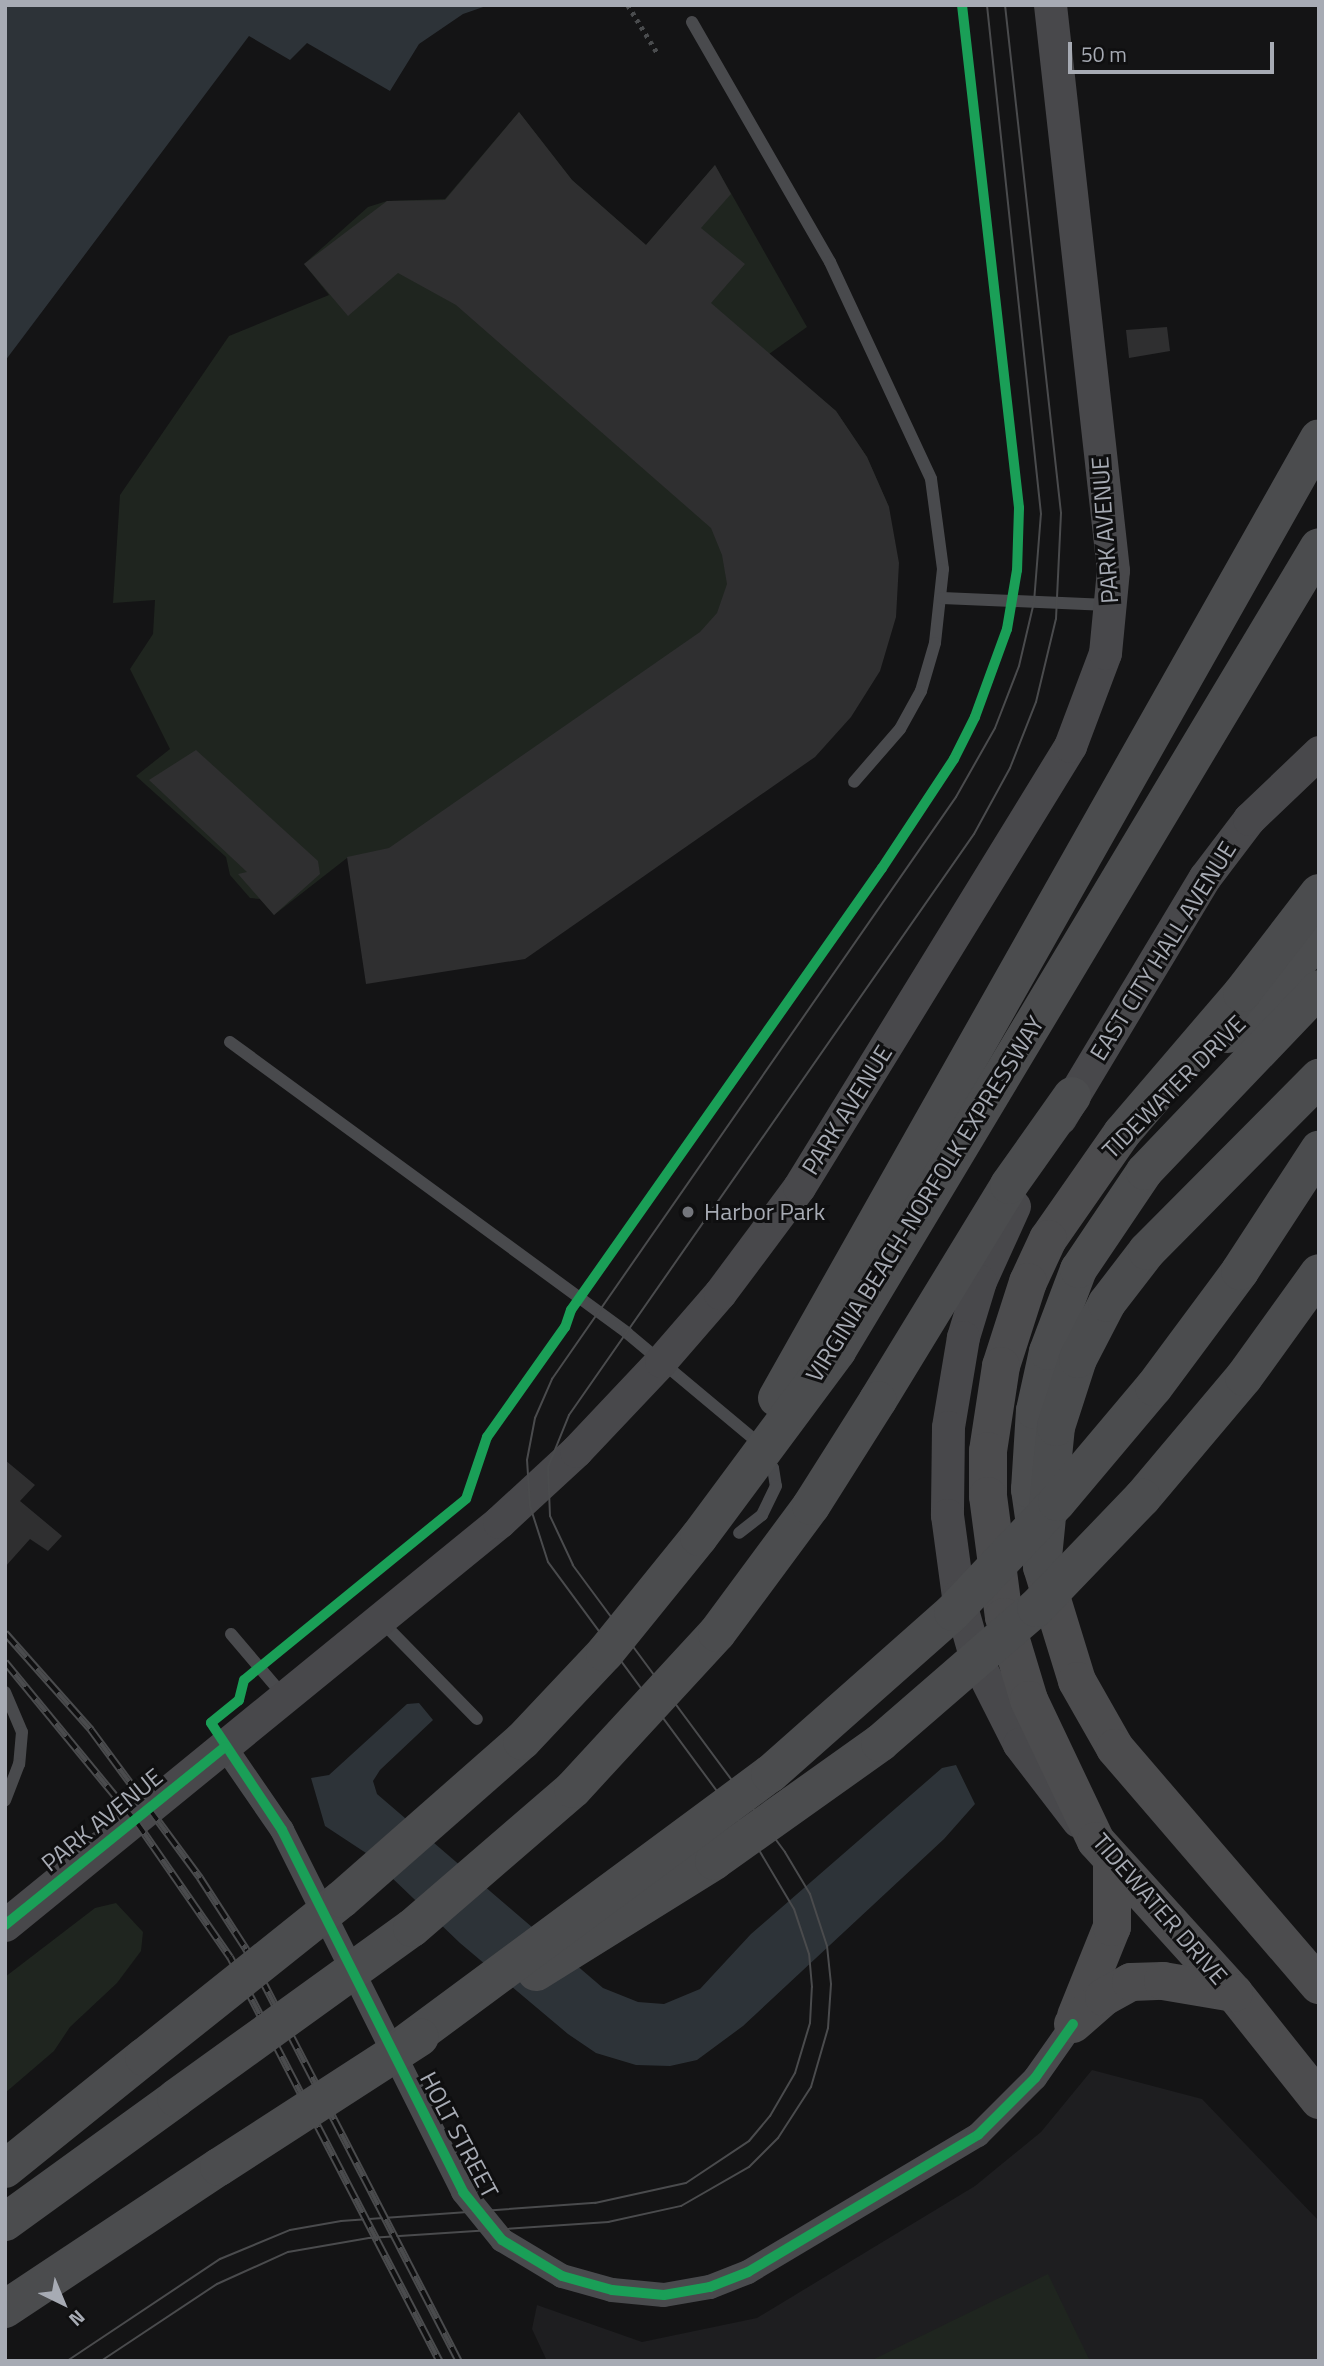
<!DOCTYPE html>
<html>
<head>
<meta charset="utf-8">
<style>
	body { margin:0 }
	#map { position:relative; width:1324px; height:2366px; overflow:hidden; background:#141415; font-family:"Titillium Web",sans-serif }
	div>[style] { position:absolute }
	[style*='--x'] { left:calc(var(--x)*1px); top:calc(var(--y)*1px); width:calc(var(--w)*1px); rotate:calc(var(--a)*1deg) }
	.built>* { inset:0; background:#1e1e20 }
	.green>* { inset:0; background:#1f251f }
	.water>* { inset:0; background:#2d3338 }
	.building>* { inset:0; background:#2f2f30 }
	.path>* { height:4.5px; margin-top:-2.25px; transform-origin:0; background:repeating-linear-gradient(90deg,#4a4c4e 0 3.5px,transparent 0 8.5px) }
	.service>* { height:12px; margin:-6px; padding:0 6px; transform-origin:6px; border-radius:6px; background:#494a4d }
	.minor>* { height:24px; margin:-12px; padding:0 12px; transform-origin:12px; border-radius:12px; background:#494a4d }
	.secondary>* { height:33px; margin:-16.5px; padding:0 16.5px; transform-origin:16.5px; border-radius:16.5px; background:#48484b }
	.primary>* { height:37px; margin:-18.5px; padding:0 18.5px; transform-origin:18.5px; border-radius:18.5px; background:#4c4d4f }
	.trunk>* { height:38px; margin:-19px; padding:0 19px; transform-origin:19px; border-radius:19px; background:#4c4c4e }
	.motorway>* { height:38px; margin:-19px; padding:0 19px; transform-origin:19px; border-radius:19px; background:#4b4c4e }
	.tram>* { height:2px; margin:-1px; padding:0 1px; transform-origin:1px; border-radius:1px; background:#4a4b4d }
	.rail>* { height:8px; margin-top:-4px; transform-origin:0; background:repeating-linear-gradient(90deg,#0f0f10 0 16px,#4a4b4d 0 32px); box-sizing:border-box; border-block:2px solid #4a4b4d }
	.motorway-bridge>* { height:38px; margin:-19px; padding:0 19px; transform-origin:19px; border-radius:19px; background:#4b4c4e }
	.cycleway>* { height:10px; margin:-5px; padding:0 5px; transform-origin:5px; border-radius:5px; background:#1a9f57 }
	.dots>* { width:19px; height:19px; translate:-50% -50%; box-sizing:border-box; border:4px solid #0f0f10; border-radius:50% }
	span { translate:-50% -50%; white-space:nowrap; text-align:center; line-height:1.15; -webkit-text-stroke:6px #0f0f10; paint-order:stroke }
	.street-label { font-size:24px; color:#a7abb4 }
	.poi-label { font-size:24px; color:#a7abb4 }
	.left { translate:0 -50%; text-align:left }
	.frame { position:absolute; inset:0; border:7px solid #a7abb4; pointer-events:none }
	.north { position:absolute; left:28px; top:2268px; width:70px; height:70px; -webkit-text-stroke:5px #0f0f10; paint-order:stroke; rotate:137deg; font-size:19px; font-weight:700; line-height:28px; text-align:center; color:#a7abb4 }
	.north::after { content:''; display:block; margin:auto; width:24px; height:32px; background:#a7abb4; clip-path:polygon(50% 0,100% 100%,50% 72%,0 100%) }
	.scale { position:absolute; left:1068px; top:42px; width:206px; height:32px; box-sizing:border-box; border:4px solid #a7abb4; border-top:0; padding-left:9px; font-size:21px; line-height:24px; white-space:nowrap; color:#a7abb4; -webkit-text-stroke:5px #0f0f10; paint-order:stroke }
</style>
</head>
<body>
<div id="map">
	<div class="built">
		<div style="clip-path:polygon(1092px 2070px,1202px 2099px,1319px 2221px,1319px 2361px,547px 2361px,532px 2329px,537px 2305px,642px 2342px,757px 2318px,975px 2186px,1041px 2132px)"></div>
	</div>
	<div class="green">
		<div style="clip-path:polygon(519px 112px,572px 180px,646px 245px,715px 165px,807px 327px,769px 354px,836px 411px,867px 457px,889px 507px,815px 757px,347px 858px,274px 915px,260px 899px,250px 898px,230px 875px,226px 857px,136px 776px,170px 749px,130px 669px,153px 634px,155px 600px,113px 603px,120px 495px,229px 336px,329px 295px,304px 264px,368px 207px,387px 201px,445px 199px)"></div>
		<div style="clip-path:polygon(116px 1903px,143px 1932px,141px 1951px,117px 1983px,70px 2027px,54px 2051px,5px 2093px,5px 1977px,95px 1908px)"></div>
		<div style="clip-path:polygon(1048px 2274px,1090px 2361px,870px 2361px)"></div>
	</div>
	<div class="water">
		<div style="clip-path:polygon(5px 5px,489px 5px,463px 14px,419px 44px,390px 91px,307px 43px,290px 60px,249px 36px,5px 361px)"></div>
		<div style="clip-path:polygon(419px 1703px,433px 1720px,380px 1770px,373px 1781px,377px 1794px,603px 1988px,638px 2002px,664px 2004px,700px 1989px,751px 1934px,942px 1768px,956px 1765px,975px 1804px,944px 1839px,743px 2026px,697px 2060px,670px 2066px,636px 2065px,596px 2053px,568px 2034px,460px 1943px,366px 1853px,325px 1826px,311px 1778px,329px 1775px,407px 1704px)"></div>
	</div>
	<div class="building">
		<div style="clip-path:polygon(519px 112px,572px 180px,646px 245px,715px 165px,731px 194px,701px 228px,745px 264px,711px 303px,836px 411px,867px 457px,889px 507px,899px 563px,896px 617px,880px 671px,851px 717px,815px 757px,525px 959px,366px 984px,347px 857px,389px 848px,700px 632px,717px 613px,727px 584px,722px 555px,711px 528px,456px 305px,398px 273px,348px 316px,304px 264px,387px 201px,445px 200px)"></div>
		<div style="clip-path:polygon(1167px 327px,1170px 351px,1129px 358px,1126px 330px)"></div>
		<div style="clip-path:polygon(196px 750px,318px 861px,320px 874px,274px 915px,238px 874px,247px 872px,149px 780px)"></div>
		<div style="clip-path:polygon(5px 1460px,35px 1485px,20px 1501px,62px 1536px,48px 1551px,30px 1539px,5px 1567px)"></div>
	</div>
	<div class="path">
		<div style="--x:628;--y:5;--w:57;--a:58.5"></div>
	</div>
	<div class="service">
		<div style="--x:692;--y:22;--w:277;--a:60.1"></div>
		<div style="--x:830;--y:262;--w:239;--a:65"></div>
		<div style="--x:931;--y:479;--w:91;--a:82.4"></div>
		<div style="--x:943;--y:569;--w:74;--a:96.2"></div>
		<div style="--x:935;--y:643;--w:50;--a:106.3"></div>
		<div style="--x:921;--y:691;--w:43;--a:118.9"></div>
		<div style="--x:900;--y:729;--w:70;--a:131"></div>
		<div style="--x:942;--y:598;--w:166;--a:2.4"></div>
		<div style="--x:230;--y:1042;--w:492;--a:36.2"></div>
		<div style="--x:627;--y:1333;--w:168;--a:39.9"></div>
		<div style="--x:756;--y:1441;--w:32;--a:58"></div>
		<div style="--x:773;--y:1468;--w:18;--a:81"></div>
		<div style="--x:776;--y:1486;--w:32;--a:116"></div>
		<div style="--x:762;--y:1515;--w:29;--a:142"></div>
		<div style="--x:381;--y:1621;--w:137;--a:45.6"></div>
		<div style="--x:231;--y:1634;--w:80;--a:49.6"></div>
		<div style="--x:5;--y:1692;--w:43;--a:67"></div>
		<div style="--x:22;--y:1732;--w:32;--a:95"></div>
		<div style="--x:19;--y:1764;--w:39;--a:111"></div>
	</div>
	<div class="minor">
		<div style="--x:225;--y:1747;--w:101;--a:55.5"></div>
		<div style="--x:282;--y:1830;--w:405;--a:63.4"></div>
		<div style="--x:463;--y:2192;--w:62;--a:50.9"></div>
		<div style="--x:502;--y:2240;--w:70;--a:31"></div>
		<div style="--x:562;--y:2276;--w:52;--a:15.6"></div>
		<div style="--x:612;--y:2290;--w:52;--a:5.5"></div>
		<div style="--x:664;--y:2295;--w:47;--a:-9.9"></div>
		<div style="--x:710;--y:2287;--w:41;--a:-21.5"></div>
		<div style="--x:748;--y:2272;--w:268;--a:-30.8"></div>
		<div style="--x:978;--y:2135;--w:81;--a:-45"></div>
		<div style="--x:1035;--y:2078;--w:66;--a:-54.9"></div>
	</div>
	<div class="secondary">
		<div style="--x:1060;--y:1118;--w:281;--a:-59"></div>
		<div style="--x:1205;--y:877;--w:73;--a:-52.8"></div>
		<div style="--x:1249;--y:819;--w:97;--a:-43.7"></div>
		<div style="--x:1014;--y:1206;--w:82;--a:114.4"></div>
		<div style="--x:980;--y:1281;--w:59;--a:106.9"></div>
		<div style="--x:963;--y:1337;--w:91;--a:99.5"></div>
		<div style="--x:948;--y:1427;--w:88;--a:90.7"></div>
		<div style="--x:947;--y:1515;--w:82;--a:82.3"></div>
		<div style="--x:958;--y:1596;--w:66;--a:74.1"></div>
		<div style="--x:976;--y:1659;--w:95;--a:63.2"></div>
		<div style="--x:1019;--y:1744;--w:97;--a:52.5"></div>
		<div style="--x:5;--y:1925;--w:638;--a:-39.21"></div>
		<div style="--x:499;--y:1522;--w:105;--a:-42.7"></div>
		<div style="--x:576;--y:1451;--w:124;--a:-46.6"></div>
		<div style="--x:661;--y:1361;--w:90;--a:-49.1"></div>
		<div style="--x:720;--y:1293;--w:132;--a:-53.3"></div>
		<div style="--x:799;--y:1187;--w:518;--a:-58.43"></div>
		<div style="--x:1070;--y:746;--w:99;--a:-69.4"></div>
		<div style="--x:1105;--y:653;--w:83;--a:-84.5"></div>
		<div style="--x:1113;--y:570;--w:569;--a:-96.36"></div>
	</div>
	<div class="primary">
		<div style="--x:1227;--y:1034;--w:132;--a:-45.9"></div>
		<div style="--x:1037;--y:1545;--w:57;--a:-98.1"></div>
		<div style="--x:1029;--y:1489;--w:79;--a:-86.4"></div>
		<div style="--x:1034;--y:1410;--w:60;--a:-77.6"></div>
		<div style="--x:1047;--y:1351;--w:88;--a:-69.3"></div>
		<div style="--x:1078;--y:1269;--w:118;--a:-56"></div>
		<div style="--x:1144;--y:1171;--w:253;--a:-46.3"></div>
	</div>
	<div class="trunk">
		<div style="--x:1122;--y:1133;--w:129;--a:124.9"></div>
		<div style="--x:1048;--y:1239;--w:47;--a:114.9"></div>
		<div style="--x:1028;--y:1282;--w:88;--a:107.8"></div>
		<div style="--x:1001;--y:1366;--w:86;--a:98.7"></div>
		<div style="--x:988;--y:1451;--w:45;--a:90"></div>
		<div style="--x:988;--y:1496;--w:122;--a:82.5"></div>
		<div style="--x:1004;--y:1617;--w:87;--a:73.2"></div>
		<div style="--x:1029;--y:1700;--w:156;--a:64.6"></div>
		<div style="--x:1096;--y:1841;--w:205;--a:47.8"></div>
		<div style="--x:1234;--y:1993;--w:137;--a:51.5"></div>
		<div style="--x:1042;--y:1567;--w:119;--a:72.9"></div>
		<div style="--x:1077;--y:1681;--w:77;--a:60.4"></div>
		<div style="--x:1115;--y:1748;--w:313;--a:49.3"></div>
		<div style="--x:1076;--y:2016;--w:96;--a:-68"></div>
		<div style="--x:1112;--y:1927;--w:67;--a:-90"></div>
		<div style="--x:1073;--y:2024;--w:41;--a:-41.1"></div>
		<div style="--x:1104;--y:1997;--w:31;--a:-29"></div>
		<div style="--x:1131;--y:1982;--w:32;--a:-2"></div>
		<div style="--x:1163;--y:1981;--w:72;--a:9.6"></div>
	</div>
	<div class="motorway">
		<div style="--x:1122;--y:1133;--w:184;--a:-49.4"></div>
		<div style="--x:1242;--y:993;--w:126;--a:-52.4"></div>
		<div style="--x:878;--y:1400;--w:252;--a:-58.6"></div>
		<div style="--x:1009;--y:1185;--w:109;--a:-54.7"></div>
		<div style="--x:1142;--y:1498;--w:158;--a:-49.9"></div>
		<div style="--x:1244;--y:1377;--w:128;--a:-54.2"></div>
		<div style="--x:1042;--y:1567;--w:141;--a:-84.3"></div>
		<div style="--x:1056;--y:1427;--w:71;--a:-72.1"></div>
		<div style="--x:1078;--y:1359;--w:63;--a:-62.6"></div>
		<div style="--x:1107;--y:1303;--w:66;--a:-52.4"></div>
		<div style="--x:1147;--y:1251;--w:244;--a:-45.2"></div>
		<div style="--x:5;--y:2169;--w:179;--a:-38.9"></div>
		<div style="--x:5;--y:2222;--w:211;--a:-35.9"></div>
		<div style="--x:5;--y:2309;--w:257;--a:-33.6"></div>
	</div>
	<div class="tram">
		<div style="--x:67;--y:2361;--w:184;--a:-33.7"></div>
		<div style="--x:220;--y:2259;--w:76;--a:-22.5"></div>
		<div style="--x:290;--y:2230;--w:52;--a:-10"></div>
		<div style="--x:341;--y:2221;--w:255;--a:-4.1"></div>
		<div style="--x:595;--y:2203;--w:93;--a:-12.4"></div>
		<div style="--x:686;--y:2183;--w:76;--a:-33.7"></div>
		<div style="--x:749;--y:2141;--w:33;--a:-50"></div>
		<div style="--x:770;--y:2116;--w:50;--a:-59.8"></div>
		<div style="--x:795;--y:2073;--w:52;--a:-73.3"></div>
		<div style="--x:810;--y:2023;--w:36;--a:-87"></div>
		<div style="--x:812;--y:1987;--w:33;--a:-95"></div>
		<div style="--x:809;--y:1954;--w:47;--a:-108.4"></div>
		<div style="--x:794;--y:1909;--w:80;--a:-120.7"></div>
		<div style="--x:753;--y:1840;--w:345;--a:-126.4"></div>
		<div style="--x:548;--y:1562;--w:59;--a:-107.8"></div>
		<div style="--x:530;--y:1506;--w:46;--a:-93.7"></div>
		<div style="--x:527;--y:1460;--w:43;--a:-79.2"></div>
		<div style="--x:535;--y:1418;--w:43;--a:-66.4"></div>
		<div style="--x:552;--y:1379;--w:708;--a:-55.23"></div>
		<div style="--x:956;--y:797;--w:79;--a:-60.5"></div>
		<div style="--x:995;--y:728;--w:66;--a:-68.8"></div>
		<div style="--x:1019;--y:666;--w:66;--a:-76.8"></div>
		<div style="--x:1034;--y:602;--w:88;--a:-85.5"></div>
		<div style="--x:1041;--y:514;--w:512;--a:-96.06"></div>
		<div style="--x:101;--y:2361;--w:139;--a:-33.6"></div>
		<div style="--x:217;--y:2284;--w:78;--a:-24.3"></div>
		<div style="--x:288;--y:2252;--w:82;--a:-9.8"></div>
		<div style="--x:369;--y:2238;--w:240;--a:-3.8"></div>
		<div style="--x:608;--y:2222;--w:75;--a:-12.4"></div>
		<div style="--x:681;--y:2206;--w:78;--a:-29.8"></div>
		<div style="--x:749;--y:2167;--w:41;--a:-45"></div>
		<div style="--x:778;--y:2138;--w:61;--a:-57.1"></div>
		<div style="--x:811;--y:2087;--w:61;--a:-73.9"></div>
		<div style="--x:828;--y:2028;--w:44;--a:-86.1"></div>
		<div style="--x:831;--y:1984;--w:38;--a:-96"></div>
		<div style="--x:827;--y:1946;--w:55;--a:-108.1"></div>
		<div style="--x:810;--y:1894;--w:49;--a:-120.8"></div>
		<div style="--x:785;--y:1852;--w:357;--a:-126.5"></div>
		<div style="--x:573;--y:1565;--w:54;--a:-115.1"></div>
		<div style="--x:550;--y:1516;--w:49;--a:-92.3"></div>
		<div style="--x:548;--y:1467;--w:56;--a:-68"></div>
		<div style="--x:569;--y:1415;--w:708;--a:-55.12"></div>
		<div style="--x:974;--y:834;--w:75;--a:-61.4"></div>
		<div style="--x:1010;--y:768;--w:71;--a:-68.5"></div>
		<div style="--x:1036;--y:702;--w:85;--a:-76.5"></div>
		<div style="--x:1056;--y:619;--w:106;--a:-87.3"></div>
		<div style="--x:1061;--y:513;--w:511;--a:-96.29"></div>
	</div>
	<div class="rail">
		<div style="--x:5;--y:1633;--w:130;--a:48.4"></div>
		<div style="--x:91;--y:1730;--w:184;--a:53.6"></div>
		<div style="--x:200;--y:1878;--w:85;--a:57.1"></div>
		<div style="--x:246;--y:1949;--w:464;--a:62.7"></div>
		<div style="--x:5;--y:1662;--w:205;--a:50.6"></div>
		<div style="--x:135;--y:1820;--w:167;--a:55.3"></div>
		<div style="--x:230;--y:1957;--w:455;--a:62.6"></div>
	</div>
	<div class="motorway-bridge">
		<div style="--x:777;--y:1398;--w:1102;--a:-60.55"></div>
		<div style="--x:536;--y:1972;--w:210;--a:-31.9"></div>
		<div style="--x:714;--y:1861;--w:204;--a:-35.4"></div>
		<div style="--x:880;--y:1743;--w:206;--a:-40.9"></div>
		<div style="--x:1036;--y:1608;--w:153;--a:-46.1"></div>
		<div style="--x:398;--y:2049;--w:463;--a:-36.5"></div>
		<div style="--x:770;--y:1774;--w:244;--a:-41.5"></div>
		<div style="--x:953;--y:1612;--w:151;--a:-46.6"></div>
		<div style="--x:1057;--y:1502;--w:150;--a:-49.9"></div>
		<div style="--x:1154;--y:1387;--w:144;--a:-53.4"></div>
		<div style="--x:1240;--y:1271;--w:145;--a:-56.9"></div>
		<div style="--x:144;--y:2057;--w:253;--a:-38.6"></div>
		<div style="--x:342;--y:1899;--w:240;--a:-41.3"></div>
		<div style="--x:522;--y:1741;--w:121;--a:-46.7"></div>
		<div style="--x:605;--y:1653;--w:149;--a:-51"></div>
		<div style="--x:699;--y:1537;--w:232;--a:-53.4"></div>
		<div style="--x:837;--y:1351;--w:937;--a:-59.06"></div>
		<div style="--x:176;--y:2098;--w:291;--a:-35.8"></div>
		<div style="--x:412;--y:1928;--w:213;--a:-40.8"></div>
		<div style="--x:573;--y:1789;--w:212;--a:-47.3"></div>
		<div style="--x:717;--y:1633;--w:158;--a:-53.5"></div>
		<div style="--x:811;--y:1506;--w:125;--a:-57.7"></div>
		<div style="--x:219;--y:2167;--w:239;--a:-32.9"></div>
	</div>
	<div class="cycleway">
		<div style="--x:962;--y:5;--w:506;--a:83.53"></div>
		<div style="--x:1019;--y:508;--w:62;--a:91.8"></div>
		<div style="--x:1017;--y:570;--w:60;--a:99.6"></div>
		<div style="--x:1007;--y:629;--w:94;--a:110"></div>
		<div style="--x:975;--y:717;--w:47;--a:116.6"></div>
		<div style="--x:954;--y:759;--w:131;--a:123.4"></div>
		<div style="--x:882;--y:868;--w:540;--a:125.13"></div>
		<div style="--x:571;--y:1310;--w:18;--a:109"></div>
		<div style="--x:565;--y:1327;--w:135;--a:125.3"></div>
		<div style="--x:487;--y:1437;--w:65;--a:108.7"></div>
		<div style="--x:466;--y:1499;--w:286;--a:140.8"></div>
		<div style="--x:244;--y:1680;--w:21;--a:104"></div>
		<div style="--x:239;--y:1700;--w:36;--a:141"></div>
		<div style="--x:211;--y:1723;--w:128;--a:56.4"></div>
		<div style="--x:282;--y:1830;--w:405;--a:63.4"></div>
		<div style="--x:463;--y:2192;--w:62;--a:50.9"></div>
		<div style="--x:502;--y:2240;--w:70;--a:31"></div>
		<div style="--x:562;--y:2276;--w:52;--a:15.6"></div>
		<div style="--x:612;--y:2290;--w:52;--a:5.5"></div>
		<div style="--x:664;--y:2295;--w:47;--a:-9.9"></div>
		<div style="--x:710;--y:2287;--w:41;--a:-21.5"></div>
		<div style="--x:748;--y:2272;--w:268;--a:-30.8"></div>
		<div style="--x:978;--y:2135;--w:81;--a:-45"></div>
		<div style="--x:1035;--y:2078;--w:66;--a:-54.9"></div>
		<div style="--x:5;--y:1925;--w:283;--a:-39"></div>
	</div>
	<div class="dots">
		<div style="left:688px;top:1212px;background:#74767c"></div>
	</div>
	<div class="street-label">
		<span style="left:1105px;top:530px;rotate:-94deg">PARK AVENUE</span>
		<span style="left:1163px;top:951px;rotate:-58deg">EAST CITY HALL AVENUE</span>
		<span style="left:1174px;top:1087px;rotate:-45deg">TIDEWATER DRIVE</span>
		<span style="left:847px;top:1110px;rotate:-58deg">PARK AVENUE</span>
		<span style="left:925px;top:1199px;rotate:-58deg">VIRGINIA BEACH-NORFOLK EXPRESSWAY</span>
		<span style="left:102px;top:1820px;rotate:-39deg">PARK AVENUE</span>
		<span style="left:1160px;top:1909px;rotate:49deg">TIDEWATER DRIVE</span>
		<span style="left:459px;top:2135px;rotate:62deg">HOLT STREET</span>
	</div>
	<div class="poi-label">
		<span class="left" style="left:704px;top:1212px">Harbor Park</span>
	</div>
	<div class="frame"></div>
	<div class="north">N</div>
	<div class="scale">50 m</div>
</div>
</body>
</html>
